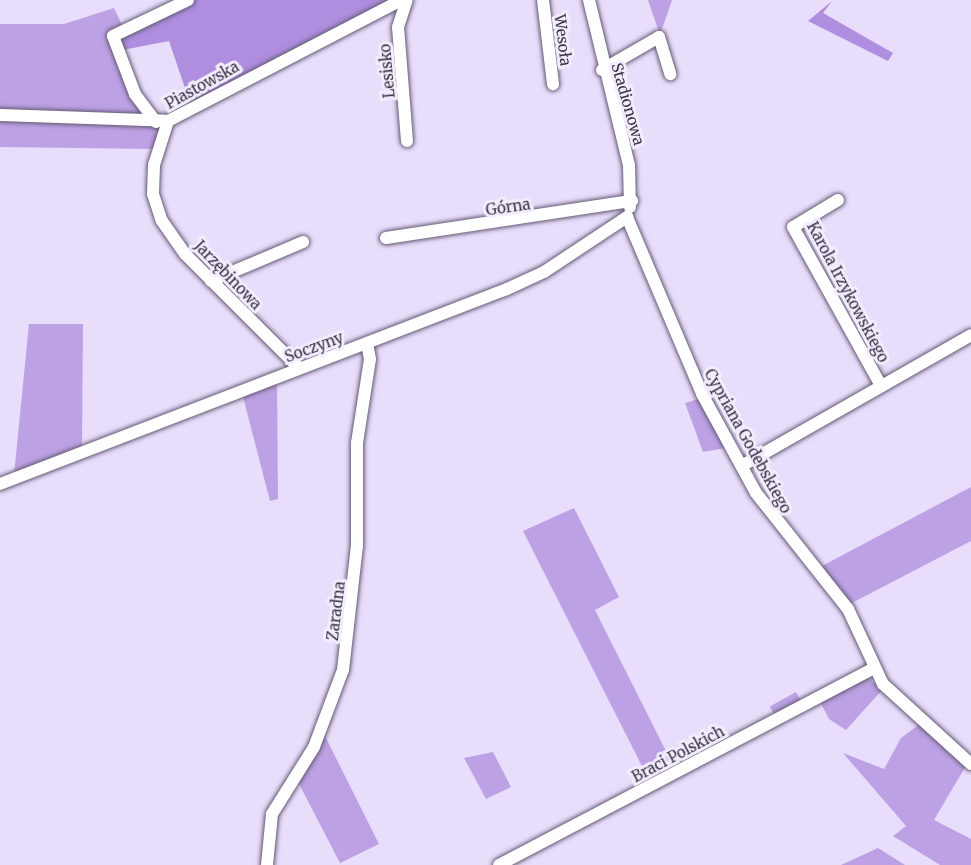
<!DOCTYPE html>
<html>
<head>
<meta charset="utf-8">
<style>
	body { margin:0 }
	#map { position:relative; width:971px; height:865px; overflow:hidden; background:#e8ddfb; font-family:Merriweather,serif }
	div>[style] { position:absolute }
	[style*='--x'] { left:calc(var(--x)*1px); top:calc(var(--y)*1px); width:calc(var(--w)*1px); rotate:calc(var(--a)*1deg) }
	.green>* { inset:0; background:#bda1e5; transform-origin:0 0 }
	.forest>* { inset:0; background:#af8ddf }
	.roads { filter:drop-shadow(0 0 2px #645a74) drop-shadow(0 0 2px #645a74) }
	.minor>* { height:12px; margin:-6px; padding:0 6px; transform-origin:6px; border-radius:6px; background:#fff }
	span { translate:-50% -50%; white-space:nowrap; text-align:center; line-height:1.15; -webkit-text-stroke:6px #f3ecff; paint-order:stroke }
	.street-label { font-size:15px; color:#37333f }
</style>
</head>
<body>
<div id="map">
	<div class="green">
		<div style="clip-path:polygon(648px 0,672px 0,660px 35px)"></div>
		<div style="clip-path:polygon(114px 8px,123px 27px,115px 29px,149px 115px,0 112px,0 24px,64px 24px)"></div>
		<div style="clip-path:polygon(0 117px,165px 123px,154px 149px,0 147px)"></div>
		<div style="clip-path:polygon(29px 324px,83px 324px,82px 449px,14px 475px)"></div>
		<div style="clip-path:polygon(277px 382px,278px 499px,270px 501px,242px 393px)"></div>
		<div style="clip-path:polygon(699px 399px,731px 447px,703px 452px,685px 403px)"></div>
		<div style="clip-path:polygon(971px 487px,971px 541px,850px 604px,822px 566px)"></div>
		<div style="clip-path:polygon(574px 508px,619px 597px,595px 610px,674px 767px,649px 780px,523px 531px)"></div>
		<div style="clip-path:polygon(868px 678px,882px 690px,846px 730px,829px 719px,819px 700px)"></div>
		<div style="left:796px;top:692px;width:10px;height:30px;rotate:61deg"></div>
		<div style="clip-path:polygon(921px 723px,967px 764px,934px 820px,971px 839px,971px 865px,940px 865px,893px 836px,906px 826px,843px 753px,884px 769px,901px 738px)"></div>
		<div style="clip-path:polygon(324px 734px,379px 844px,340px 863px,297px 780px)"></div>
		<div style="clip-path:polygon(493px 752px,511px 787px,486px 799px,464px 758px)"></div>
		<div style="clip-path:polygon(878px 848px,905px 865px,841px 865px)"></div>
	</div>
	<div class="forest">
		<div style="clip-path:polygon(192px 0,392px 0,190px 103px,169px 41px,117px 51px,118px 32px)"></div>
		<div style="clip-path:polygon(832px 1px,823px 13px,893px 53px,888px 61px,808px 21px)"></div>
	</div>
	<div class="roads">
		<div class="minor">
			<div style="--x:543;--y:0;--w:85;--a:83.2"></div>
			<div style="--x:589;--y:0;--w:170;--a:76.4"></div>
			<div style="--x:629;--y:165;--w:42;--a:88.6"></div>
			<div style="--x:602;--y:70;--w:66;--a:-30.1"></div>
			<div style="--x:659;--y:37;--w:39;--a:73"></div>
			<div style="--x:0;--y:115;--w:168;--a:2"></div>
			<div style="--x:168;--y:121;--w:263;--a:-27.4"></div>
			<div style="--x:168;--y:121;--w:46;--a:107.7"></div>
			<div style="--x:154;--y:165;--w:29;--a:92"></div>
			<div style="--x:153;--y:194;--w:28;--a:72"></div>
			<div style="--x:162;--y:221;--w:40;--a:55.1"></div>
			<div style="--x:185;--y:254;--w:161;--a:45"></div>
			<div style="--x:156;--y:122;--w:35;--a:-127"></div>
			<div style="--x:135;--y:94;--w:62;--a:-110.8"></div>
			<div style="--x:113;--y:36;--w:83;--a:-25.6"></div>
			<div style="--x:407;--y:141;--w:114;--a:-94.5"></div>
			<div style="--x:398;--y:27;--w:28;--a:-72"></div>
			<div style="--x:838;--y:200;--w:52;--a:149"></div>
			<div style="--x:793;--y:227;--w:182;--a:61"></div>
			<div style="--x:627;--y:217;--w:192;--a:67"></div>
			<div style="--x:702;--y:394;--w:113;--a:61.4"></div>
			<div style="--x:756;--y:493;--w:148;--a:51.6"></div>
			<div style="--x:848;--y:609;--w:83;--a:65"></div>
			<div style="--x:883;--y:684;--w:119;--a:42.3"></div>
			<div style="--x:386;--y:238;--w:249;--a:-8.6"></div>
			<div style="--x:211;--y:281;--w:100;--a:-23"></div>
			<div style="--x:745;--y:464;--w:260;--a:-29.7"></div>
			<div style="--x:0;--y:484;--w:543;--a:-21.04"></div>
			<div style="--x:507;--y:289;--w:41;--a:-24.7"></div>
			<div style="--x:544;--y:272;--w:100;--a:-33.5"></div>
			<div style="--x:267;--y:865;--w:51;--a:-84.4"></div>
			<div style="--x:272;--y:814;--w:79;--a:-57.9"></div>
			<div style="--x:314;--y:747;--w:82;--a:-69.4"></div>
			<div style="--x:343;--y:670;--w:125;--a:-83.6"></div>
			<div style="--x:357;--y:546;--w:103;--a:-90"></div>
			<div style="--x:357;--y:443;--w:85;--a:-81.2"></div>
			<div style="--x:370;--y:359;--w:16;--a:-101"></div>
			<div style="--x:499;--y:865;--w:421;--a:-27.7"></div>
		</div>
	</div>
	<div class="street-label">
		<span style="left:563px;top:40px;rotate:83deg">Wesoła</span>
		<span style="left:387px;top:71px;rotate:-95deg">Lesisko</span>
		<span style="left:202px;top:85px;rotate:-29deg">Piastowska</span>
		<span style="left:628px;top:104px;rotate:74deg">Stadionowa</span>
		<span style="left:508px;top:207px;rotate:-8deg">Górna</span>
		<span style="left:228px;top:275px;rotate:46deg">Jarzębinowa</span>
		<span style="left:848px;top:292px;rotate:62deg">Karola Irzykowskiego</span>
		<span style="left:314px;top:347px;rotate:-20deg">Soczyny</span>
		<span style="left:748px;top:441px;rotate:61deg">Cypriana Godebskiego</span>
		<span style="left:336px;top:611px;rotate:-83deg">Zaradna</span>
		<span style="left:678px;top:754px;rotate:-28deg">Braci Polskich</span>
	</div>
</div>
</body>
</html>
